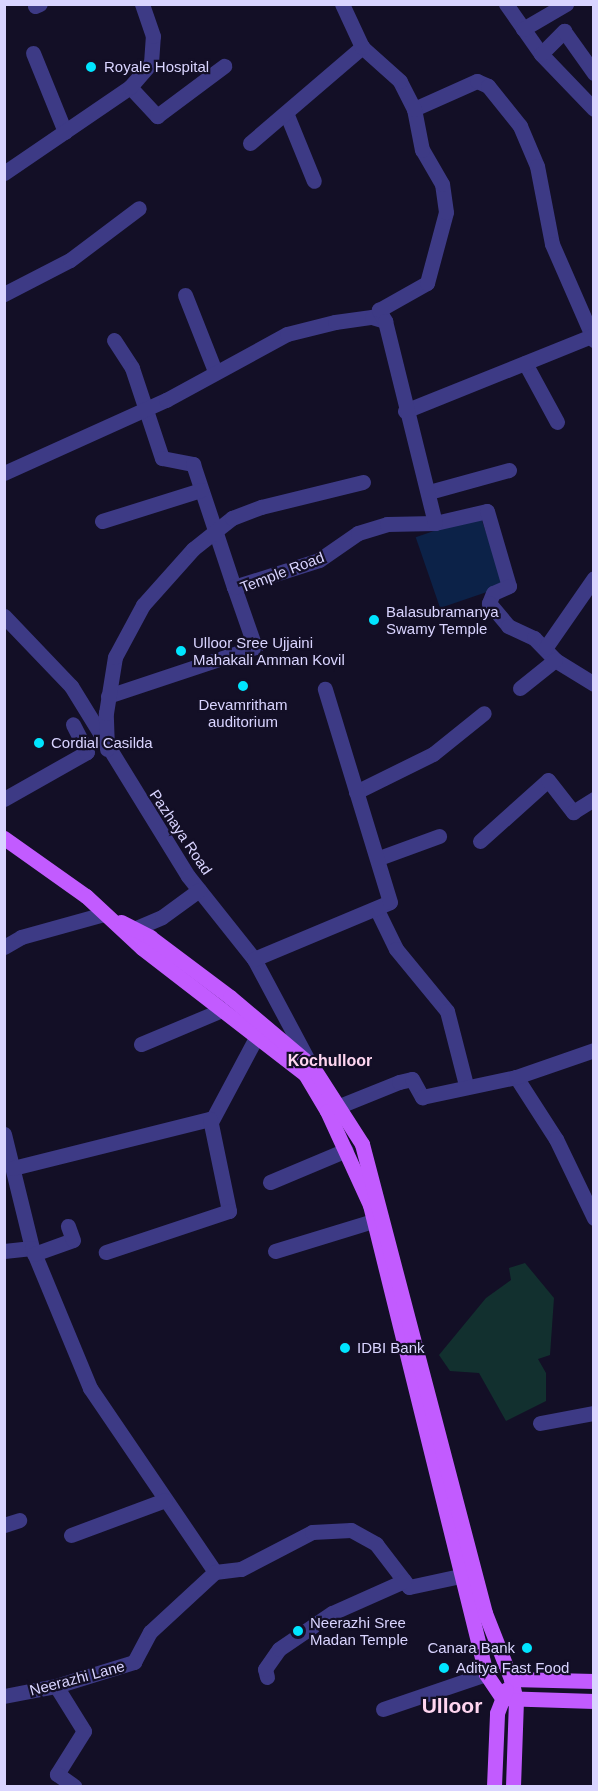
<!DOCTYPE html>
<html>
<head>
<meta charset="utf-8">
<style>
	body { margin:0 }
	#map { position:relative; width:598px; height:1791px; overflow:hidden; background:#130f26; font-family:Arial,sans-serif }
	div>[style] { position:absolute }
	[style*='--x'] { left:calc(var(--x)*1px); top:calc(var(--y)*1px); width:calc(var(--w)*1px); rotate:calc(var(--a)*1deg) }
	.green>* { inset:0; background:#12302f }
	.water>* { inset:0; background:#0c2248; transform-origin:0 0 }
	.minor>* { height:15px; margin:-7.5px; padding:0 7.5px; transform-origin:7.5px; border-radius:7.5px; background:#3d3a85 }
	.major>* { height:15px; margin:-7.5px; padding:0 7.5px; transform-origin:7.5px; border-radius:7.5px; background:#c25bff }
	.dots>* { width:16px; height:16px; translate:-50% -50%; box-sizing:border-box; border:3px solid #130f26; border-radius:50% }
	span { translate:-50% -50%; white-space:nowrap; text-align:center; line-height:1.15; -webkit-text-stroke:4.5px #130f26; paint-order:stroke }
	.poi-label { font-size:15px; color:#d9d4ff }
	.left { translate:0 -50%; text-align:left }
	.right { translate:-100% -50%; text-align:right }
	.street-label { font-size:15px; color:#d9d4ff }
	.neighbourhood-label { font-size:16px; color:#ffd6f0; font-weight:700 }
	.district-label { font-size:21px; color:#ffd6f0; font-weight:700 }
	.frame { position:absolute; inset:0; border:6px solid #d9d4ff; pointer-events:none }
</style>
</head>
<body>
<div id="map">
	<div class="green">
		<div style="clip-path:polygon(525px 1263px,554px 1298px,550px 1355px,538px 1359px,546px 1373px,546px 1401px,506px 1421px,479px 1373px,450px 1371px,439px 1355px,486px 1298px,511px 1280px,509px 1268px)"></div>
	</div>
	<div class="water">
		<div style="left:480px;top:515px;width:75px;height:68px;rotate:71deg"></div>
	</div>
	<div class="minor">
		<div style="--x:506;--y:4;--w:61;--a:55"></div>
		<div style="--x:541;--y:54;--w:76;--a:46.1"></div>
		<div style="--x:35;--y:6;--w:5;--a:-22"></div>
		<div style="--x:523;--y:29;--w:50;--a:-30.2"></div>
		<div style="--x:33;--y:53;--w:85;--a:67.9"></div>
		<div style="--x:541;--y:54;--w:33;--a:-45"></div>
		<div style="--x:564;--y:31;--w:52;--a:54.5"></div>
		<div style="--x:130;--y:87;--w:40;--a:47"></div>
		<div style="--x:157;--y:116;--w:84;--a:-36.7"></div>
		<div style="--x:414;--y:109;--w:69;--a:-24"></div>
		<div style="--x:477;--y:81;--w:12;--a:24"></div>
		<div style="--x:488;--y:86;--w:51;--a:51.3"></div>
		<div style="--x:520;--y:126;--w:43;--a:67"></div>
		<div style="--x:537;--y:166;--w:79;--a:79.1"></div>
		<div style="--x:552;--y:244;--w:105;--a:66.4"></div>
		<div style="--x:287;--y:115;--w:71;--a:67.8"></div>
		<div style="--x:250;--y:143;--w:148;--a:-40.6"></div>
		<div style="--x:4;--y:173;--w:153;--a:-34.3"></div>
		<div style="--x:130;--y:87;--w:32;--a:-49"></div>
		<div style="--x:151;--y:63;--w:27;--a:-86"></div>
		<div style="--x:153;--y:36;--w:34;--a:-109"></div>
		<div style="--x:4;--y:294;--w:74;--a:-27.3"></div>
		<div style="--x:70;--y:260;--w:86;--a:-37"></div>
		<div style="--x:185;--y:295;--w:82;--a:68.5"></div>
		<div style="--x:114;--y:340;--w:33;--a:57"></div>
		<div style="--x:132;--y:368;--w:95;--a:71.6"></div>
		<div style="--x:162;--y:458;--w:32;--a:11"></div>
		<div style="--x:193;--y:464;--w:130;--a:71.6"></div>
		<div style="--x:525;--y:363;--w:67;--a:61.5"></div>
		<div style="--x:405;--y:411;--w:204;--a:-21.9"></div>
		<div style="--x:4;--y:473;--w:178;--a:-24.3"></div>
		<div style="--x:166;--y:400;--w:138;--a:-28.6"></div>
		<div style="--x:287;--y:334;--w:49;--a:-14"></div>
		<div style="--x:335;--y:322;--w:37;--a:-8"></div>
		<div style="--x:372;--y:317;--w:14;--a:17"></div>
		<div style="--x:385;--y:321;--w:13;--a:-119"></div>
		<div style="--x:379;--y:310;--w:55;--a:-29.4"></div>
		<div style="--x:427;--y:283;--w:73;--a:-75"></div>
		<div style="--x:446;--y:212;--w:28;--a:-98"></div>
		<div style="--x:442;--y:184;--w:39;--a:-120"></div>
		<div style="--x:422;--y:150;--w:42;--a:-101"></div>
		<div style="--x:414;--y:109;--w:31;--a:-117"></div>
		<div style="--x:400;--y:81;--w:51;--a:-138.2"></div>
		<div style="--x:362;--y:47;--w:47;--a:-114.9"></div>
		<div style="--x:429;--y:492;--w:83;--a:-15.4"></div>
		<div style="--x:102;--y:521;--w:104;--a:-17.4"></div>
		<div style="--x:435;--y:523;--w:53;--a:-13"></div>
		<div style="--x:487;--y:511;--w:78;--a:73.7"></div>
		<div style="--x:509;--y:586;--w:17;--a:156"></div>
		<div style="--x:493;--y:593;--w:11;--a:112"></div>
		<div style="--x:489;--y:603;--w:30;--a:50"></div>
		<div style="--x:508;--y:626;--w:29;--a:25"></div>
		<div style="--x:534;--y:638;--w:30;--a:46"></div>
		<div style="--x:555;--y:660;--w:46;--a:31.6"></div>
		<div style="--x:4;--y:616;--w:97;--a:46.3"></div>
		<div style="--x:71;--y:686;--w:223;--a:58.4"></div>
		<div style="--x:188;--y:876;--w:106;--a:51.5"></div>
		<div style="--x:254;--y:959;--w:115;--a:61.9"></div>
		<div style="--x:546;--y:647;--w:84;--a:-55.2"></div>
		<div style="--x:520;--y:688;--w:45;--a:-38.7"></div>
		<div style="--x:108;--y:696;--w:155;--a:-18.4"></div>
		<div style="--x:255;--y:647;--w:64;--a:-109.3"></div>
		<div style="--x:234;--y:587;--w:89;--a:-17.6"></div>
		<div style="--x:319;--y:560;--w:47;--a:-34.7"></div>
		<div style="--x:358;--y:533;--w:30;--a:-17"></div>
		<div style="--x:387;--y:524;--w:48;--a:-1.2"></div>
		<div style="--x:435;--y:523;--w:208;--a:-103.9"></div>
		<div style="--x:107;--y:749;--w:36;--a:-92"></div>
		<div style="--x:106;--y:713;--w:57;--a:-80.9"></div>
		<div style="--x:115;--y:657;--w:59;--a:-61.7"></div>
		<div style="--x:143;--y:605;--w:75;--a:-48.2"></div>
		<div style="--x:193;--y:549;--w:50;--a:-38.5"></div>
		<div style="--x:232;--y:518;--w:31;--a:-21"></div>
		<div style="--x:261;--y:507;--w:105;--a:-13.8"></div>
		<div style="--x:356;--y:792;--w:86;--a:-26.3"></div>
		<div style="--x:433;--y:754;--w:65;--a:-38.8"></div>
		<div style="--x:4;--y:799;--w:95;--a:-29.5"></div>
		<div style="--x:87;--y:752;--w:31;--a:-117"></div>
		<div style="--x:480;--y:841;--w:91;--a:-41.9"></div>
		<div style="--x:548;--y:780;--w:41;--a:52"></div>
		<div style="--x:573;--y:812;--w:25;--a:-32"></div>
		<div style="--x:379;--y:858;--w:64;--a:-20.1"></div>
		<div style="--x:377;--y:910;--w:43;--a:64"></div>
		<div style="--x:396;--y:949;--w:80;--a:50.6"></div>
		<div style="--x:447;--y:1011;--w:76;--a:75.6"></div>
		<div style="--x:134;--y:929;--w:30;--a:-23"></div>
		<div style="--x:162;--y:917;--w:46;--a:-36.1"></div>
		<div style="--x:4;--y:947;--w:20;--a:-30"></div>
		<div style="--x:21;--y:937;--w:86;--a:-15.5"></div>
		<div style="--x:254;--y:959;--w:147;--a:-22.7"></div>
		<div style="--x:390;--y:902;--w:223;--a:-107"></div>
		<div style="--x:141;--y:1044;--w:88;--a:-22.8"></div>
		<div style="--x:516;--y:1077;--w:74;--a:57.2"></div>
		<div style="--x:556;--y:1139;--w:88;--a:64.3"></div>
		<div style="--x:327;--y:1111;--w:78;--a:-21.9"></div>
		<div style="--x:399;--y:1082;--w:13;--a:-13"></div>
		<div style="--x:412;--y:1079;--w:21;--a:61"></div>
		<div style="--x:422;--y:1097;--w:96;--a:-12"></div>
		<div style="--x:516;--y:1077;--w:83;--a:-19.1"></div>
		<div style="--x:211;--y:1122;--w:98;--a:-61.9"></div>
		<div style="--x:4;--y:1134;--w:117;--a:76.2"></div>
		<div style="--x:13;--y:1168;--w:203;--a:-14"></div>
		<div style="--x:210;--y:1119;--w:94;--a:78.3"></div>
		<div style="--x:229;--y:1211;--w:130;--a:161.6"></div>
		<div style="--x:270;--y:1182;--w:82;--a:-22.8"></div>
		<div style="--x:4;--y:1251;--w:28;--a:-6"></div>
		<div style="--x:32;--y:1248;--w:152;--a:67.5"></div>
		<div style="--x:90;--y:1388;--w:222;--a:55.8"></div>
		<div style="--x:215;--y:1572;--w:26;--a:-7"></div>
		<div style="--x:241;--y:1569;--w:80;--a:-27.5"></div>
		<div style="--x:312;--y:1532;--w:39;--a:-3"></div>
		<div style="--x:351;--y:1530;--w:29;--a:29"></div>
		<div style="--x:376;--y:1544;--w:54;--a:52.5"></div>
		<div style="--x:409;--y:1587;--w:66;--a:-12.2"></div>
		<div style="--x:275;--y:1251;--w:102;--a:-17"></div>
		<div style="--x:34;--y:1254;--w:41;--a:-19.7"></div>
		<div style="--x:73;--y:1240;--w:15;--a:-110"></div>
		<div style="--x:540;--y:1423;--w:55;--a:-10.5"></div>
		<div style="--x:4;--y:1525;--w:16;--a:-18"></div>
		<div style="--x:71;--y:1535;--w:100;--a:-20.4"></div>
		<div style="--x:267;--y:1677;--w:8;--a:-104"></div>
		<div style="--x:265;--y:1669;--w:24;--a:-55"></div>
		<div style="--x:279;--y:1649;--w:64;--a:-34.2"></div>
		<div style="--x:332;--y:1613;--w:79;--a:-24"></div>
		<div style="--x:56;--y:1686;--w:53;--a:58.1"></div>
		<div style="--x:84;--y:1731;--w:51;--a:122.1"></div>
		<div style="--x:57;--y:1774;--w:21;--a:35"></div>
		<div style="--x:4;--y:1696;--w:53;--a:-10.9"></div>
		<div style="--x:56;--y:1686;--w:82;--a:-17.1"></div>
		<div style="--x:134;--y:1662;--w:34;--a:-62"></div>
		<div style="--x:150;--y:1632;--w:88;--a:-42.7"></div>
		<div style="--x:383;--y:1709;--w:109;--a:-18.8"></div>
	</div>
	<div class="major">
		<div style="--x:4;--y:838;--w:100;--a:35.3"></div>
		<div style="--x:86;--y:896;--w:76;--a:42.9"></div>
		<div style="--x:142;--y:948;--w:206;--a:37.7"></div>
		<div style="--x:305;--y:1074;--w:43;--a:59.3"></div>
		<div style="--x:327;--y:1111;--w:103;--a:65.4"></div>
		<div style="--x:370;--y:1205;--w:483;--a:76.1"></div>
		<div style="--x:486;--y:1674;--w:29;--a:56"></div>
		<div style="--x:502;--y:1698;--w:92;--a:1.9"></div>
		<div style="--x:121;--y:922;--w:33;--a:27"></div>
		<div style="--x:150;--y:937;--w:100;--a:36.9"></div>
		<div style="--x:230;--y:997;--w:107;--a:40.1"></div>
		<div style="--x:312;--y:1066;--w:93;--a:57.3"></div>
		<div style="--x:362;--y:1144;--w:485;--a:75.3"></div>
		<div style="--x:485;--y:1613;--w:71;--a:68.5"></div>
		<div style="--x:511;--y:1679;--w:22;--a:77"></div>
		<div style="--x:516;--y:1700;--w:86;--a:92"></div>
		<div style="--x:511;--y:1679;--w:83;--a:1.4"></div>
		<div style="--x:494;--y:1786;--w:73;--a:-87.6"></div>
		<div style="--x:497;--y:1713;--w:25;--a:-69"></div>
	</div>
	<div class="dots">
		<div style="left:91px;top:67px;background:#00e5ff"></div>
		<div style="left:374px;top:620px;background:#00e5ff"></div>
		<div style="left:181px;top:651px;background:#00e5ff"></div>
		<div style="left:243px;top:686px;background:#00e5ff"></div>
		<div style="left:39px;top:743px;background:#00e5ff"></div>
		<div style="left:345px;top:1348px;background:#00e5ff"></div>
		<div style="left:298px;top:1631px;background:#00e5ff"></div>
		<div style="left:527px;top:1648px;background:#00e5ff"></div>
		<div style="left:444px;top:1668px;background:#00e5ff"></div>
	</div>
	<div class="poi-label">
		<span class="left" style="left:104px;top:67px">Royale Hospital</span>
		<span class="left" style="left:386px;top:620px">Balasubramanya<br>Swamy Temple</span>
		<span class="left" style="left:193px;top:651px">Ulloor Sree Ujjaini<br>Mahakali Amman Kovil</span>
		<span style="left:243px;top:713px">Devamritham<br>auditorium</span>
		<span class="left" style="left:51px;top:743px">Cordial Casilda</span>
		<span class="left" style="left:357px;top:1348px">IDBI Bank</span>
		<span class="left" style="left:310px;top:1631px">Neerazhi Sree<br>Madan Temple</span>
		<span class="right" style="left:515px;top:1648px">Canara Bank</span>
		<span class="left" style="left:456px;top:1668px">Aditya Fast Food</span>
	</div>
	<div class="street-label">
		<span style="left:282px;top:572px;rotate:-21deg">Temple Road</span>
		<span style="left:181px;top:832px;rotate:56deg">Pazhaya Road</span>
		<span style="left:77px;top:1678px;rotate:-15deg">Neerazhi Lane</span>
	</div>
	<div class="neighbourhood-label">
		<span style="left:330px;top:1061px">Kochulloor</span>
	</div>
	<div class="district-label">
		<span style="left:452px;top:1706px">Ulloor</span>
	</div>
	<div class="frame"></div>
</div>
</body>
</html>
